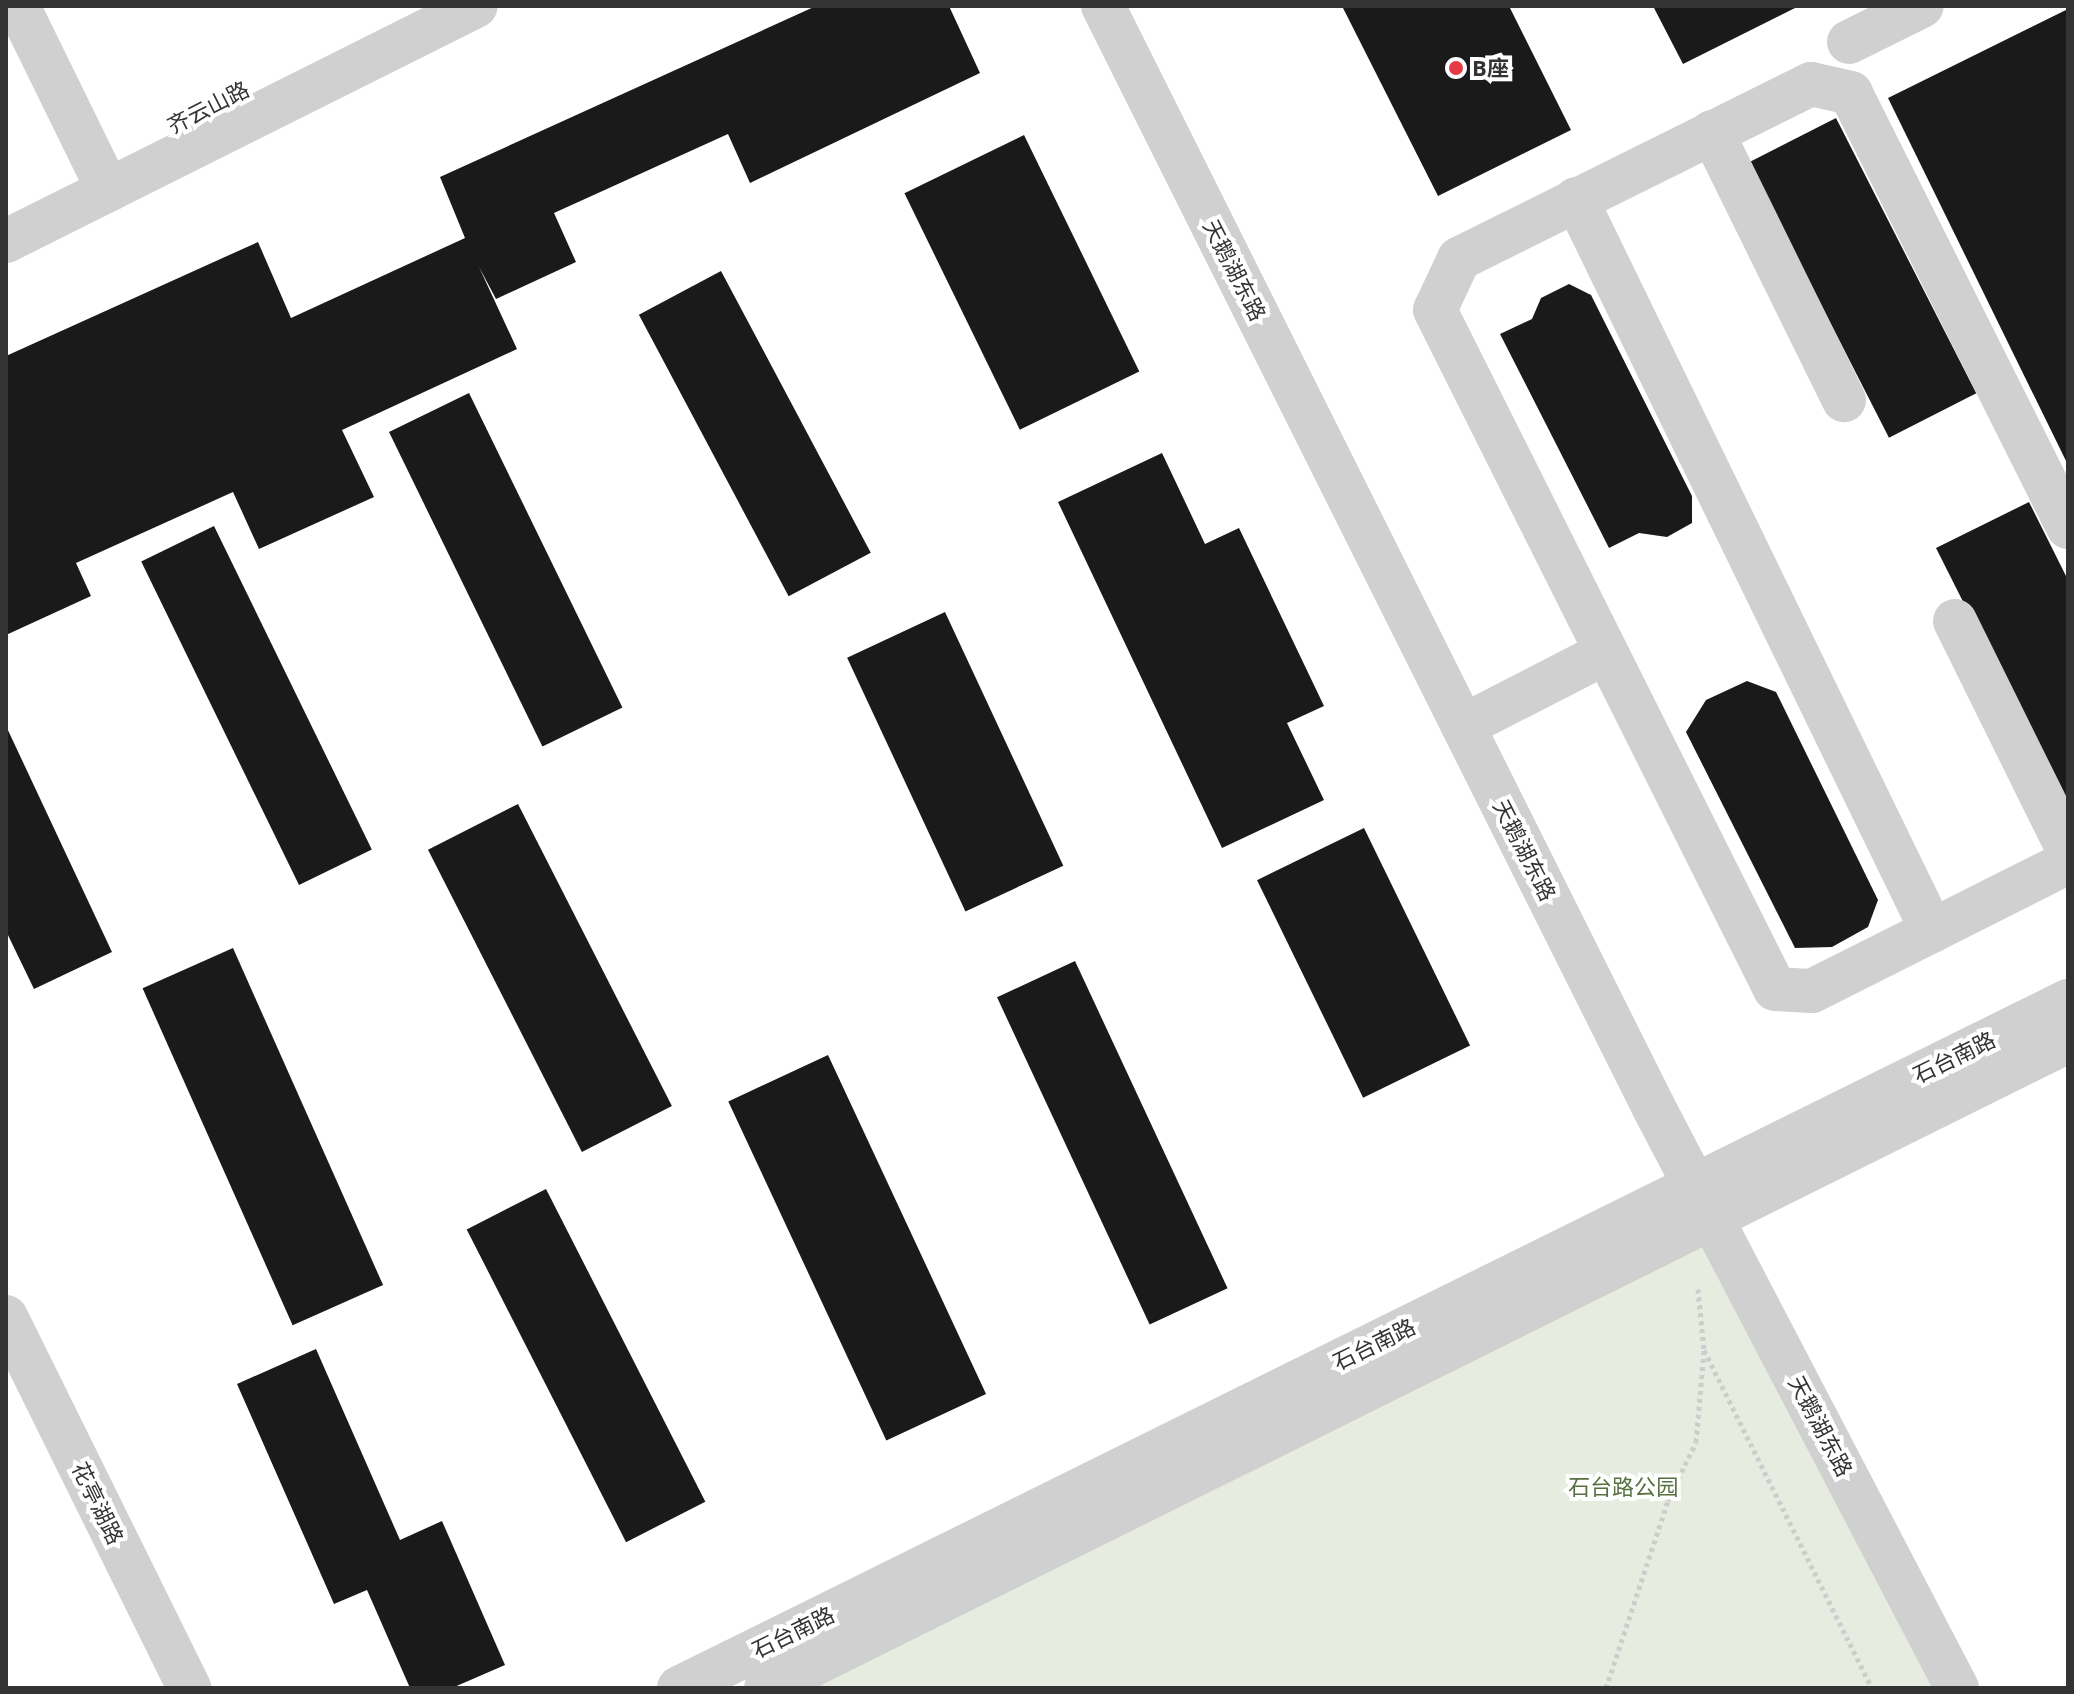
<!DOCTYPE html>
<html>
<head>
<meta charset="utf-8">
<style>
	body { margin:0 }
	#map { position:relative; width:2074px; height:1694px; overflow:hidden; background:#fff; font-family:"Open Sans","Noto Sans SC",sans-serif }
	div>[style] { position:absolute }
	[style*='--x'] { left:calc(var(--x)*1px); top:calc(var(--y)*1px); width:calc(var(--w)*1px); rotate:calc(var(--a)*1deg) }
	.green>* { inset:0; background:#e6ecdf }
	.building>* { inset:0; background:#1a1a1a; transform-origin:0 0 }
	.path>* { height:5px; margin-top:-2.5px; transform-origin:0; background:repeating-linear-gradient(90deg,#cdcdcd 0 4px,transparent 0 8px) }
	.minor>* { height:44px; margin:-22px; padding:0 22px; transform-origin:22px; border-radius:22px; background:#d0d0d0 }
	.dots>* { width:22px; height:22px; translate:-50% -50%; box-sizing:border-box; border:4px solid #fff; border-radius:50% }
	span { translate:-50% -50%; white-space:nowrap; text-align:center; line-height:1.15; -webkit-text-stroke:8px #fff; paint-order:stroke }
	.poi-label { font-size:22px; color:#333; font-weight:700 }
	.left { translate:0 -50%; text-align:left }
	.street-label { font-size:22px; color:#333 }
	.park-label { font-size:22px; color:#56703f }
	.frame { position:absolute; inset:0; border:8px solid #333; pointer-events:none }
</style>
</head>
<body>
<div id="map">
	<div class="green">
		<div style="clip-path:polygon(1712px 1218px,1957px 1688px,766px 1688px)"></div>
	</div>
	<div class="building">
		<div style="clip-path:polygon(816px 6px,949px 6px,980px 73px,750px 183px,728px 134px,554px 213px,576px 262px,496px 299px,479px 267px,517px 349px,342px 430px,374px 497px,259px 549px,233px 492px,76px 563px,91px 596px,6px 635px,6px 356px,258px 242px,291px 318px,465px 238px,440px 177px)"></div>
		<div style="clip-path:polygon(1342px 6px,1509px 6px,1571px 130px,1438px 196px)"></div>
		<div style="clip-path:polygon(1653px 6px,1799px 6px,1683px 64px)"></div>
		<div style="clip-path:polygon(2068px 9px,2068px 465px,1888px 98px)"></div>
		<div style="left:1836px;top:118px;width:309px;height:98px;rotate:63deg"></div>
		<div style="left:1024px;top:135px;width:263px;height:133px;rotate:64deg"></div>
		<div style="left:721px;top:271px;width:319px;height:93px;rotate:62deg"></div>
		<div style="clip-path:polygon(1569px 284px,1591px 295px,1692px 496px,1692px 523px,1667px 537px,1639px 533px,1609px 548px,1500px 334px,1532px 319px,1541px 298px)"></div>
		<div style="left:469px;top:393px;width:350px;height:89px;rotate:64deg"></div>
		<div style="clip-path:polygon(1162px 453px,1205px 544px,1239px 528px,1324px 706px,1287px 723px,1324px 800px,1222px 848px,1058px 502px)"></div>
		<div style="clip-path:polygon(2029px 502px,2068px 580px,2068px 810px,1936px 548px)"></div>
		<div style="left:214px;top:526px;width:360px;height:81px;rotate:64deg"></div>
		<div style="left:945px;top:612px;width:280px;height:108px;rotate:65deg"></div>
		<div style="clip-path:polygon(1747px 681px,1776px 692px,1878px 900px,1868px 927px,1832px 947px,1795px 948px,1686px 732px,1706px 700px)"></div>
		<div style="clip-path:polygon(6px 726px,112px 952px,34px 989px,6px 931px)"></div>
		<div style="left:518px;top:804px;width:339px;height:101px;rotate:63deg"></div>
		<div style="left:1364px;top:828px;width:242px;height:119px;rotate:64deg"></div>
		<div style="left:233px;top:948px;width:369px;height:99px;rotate:66deg"></div>
		<div style="left:1075px;top:961px;width:361px;height:86px;rotate:65deg"></div>
		<div style="left:828px;top:1055px;width:374px;height:110px;rotate:65deg"></div>
		<div style="left:546px;top:1189px;width:351px;height:89px;rotate:63deg"></div>
		<div style="clip-path:polygon(316px 1349px,400px 1540px,442px 1521px,505px 1665px,452px 1688px,410px 1688px,367px 1590px,334px 1604px,237px 1384px)"></div>
	</div>
	<div class="path">
		<div style="--x:1698;--y:1289;--w:61;--a:84.4"></div>
		<div style="--x:1704;--y:1350;--w:377;--a:63.6"></div>
		<div style="--x:1606;--y:1688;--w:197;--a:-71.7"></div>
		<div style="--x:1668;--y:1501;--w:65;--a:-64.6"></div>
		<div style="--x:1696;--y:1442;--w:92;--a:-85"></div>
	</div>
	<div class="minor">
		<div style="--x:18;--y:6;--w:205;--a:63.9"></div>
		<div style="--x:1103;--y:6;--w:1230;--a:63.43"></div>
		<div style="--x:1653;--y:1106;--w:657;--a:62.42"></div>
		<div style="--x:1849;--y:42;--w:81;--a:-26.3"></div>
		<div style="--x:1712;--y:132;--w:299;--a:63.8"></div>
		<div style="--x:1576;--y:199;--w:814;--a:64.06"></div>
		<div style="--x:6;--y:241;--w:525;--a:-26.57"></div>
		<div style="--x:2068;--y:527;--w:485;--a:-116.6"></div>
		<div style="--x:1851;--y:93;--w:41;--a:-167.3"></div>
		<div style="--x:1811;--y:84;--w:393;--a:153.6"></div>
		<div style="--x:1459;--y:259;--w:56;--a:115.2"></div>
		<div style="--x:1435;--y:310;--w:759;--a:63.4"></div>
		<div style="--x:1775;--y:989;--w:37;--a:3"></div>
		<div style="--x:1812;--y:991;--w:287;--a:-26.7"></div>
		<div style="--x:1955;--y:621;--w:255;--a:63.7"></div>
		<div style="--x:1463;--y:726;--w:160;--a:-27.2"></div>
		<div style="--x:6;--y:1317;--w:414;--a:63.7"></div>
		<div style="--x:679;--y:1688;--w:1550;--a:-26.32"></div>
		<div style="--x:766;--y:1688;--w:1454;--a:-26.42"></div>
	</div>
	<div class="dots">
		<div style="left:1456px;top:68px;background:#e63946"></div>
	</div>
	<div class="poi-label">
		<span class="left" style="left:1472px;top:68px">B座</span>
	</div>
	<div class="street-label">
		<span style="left:208px;top:107px;rotate:-27deg">齐云山路</span>
		<span style="left:1235px;top:270px;rotate:63deg">天鹅湖东路</span>
		<span style="left:1525px;top:850px;rotate:63deg">天鹅湖东路</span>
		<span style="left:1954px;top:1057px;rotate:-26deg">石台南路</span>
		<span style="left:1374px;top:1344px;rotate:-26deg">石台南路</span>
		<span style="left:1821px;top:1426px;rotate:62deg">天鹅湖东路</span>
		<span style="left:98px;top:1503px;rotate:64deg">花亭湖路</span>
		<span style="left:793px;top:1632px;rotate:-26deg">石台南路</span>
	</div>
	<div class="park-label">
		<span style="left:1623px;top:1487px">石台路公园</span>
	</div>
	<div class="frame"></div>
</div>
</body>
</html>
